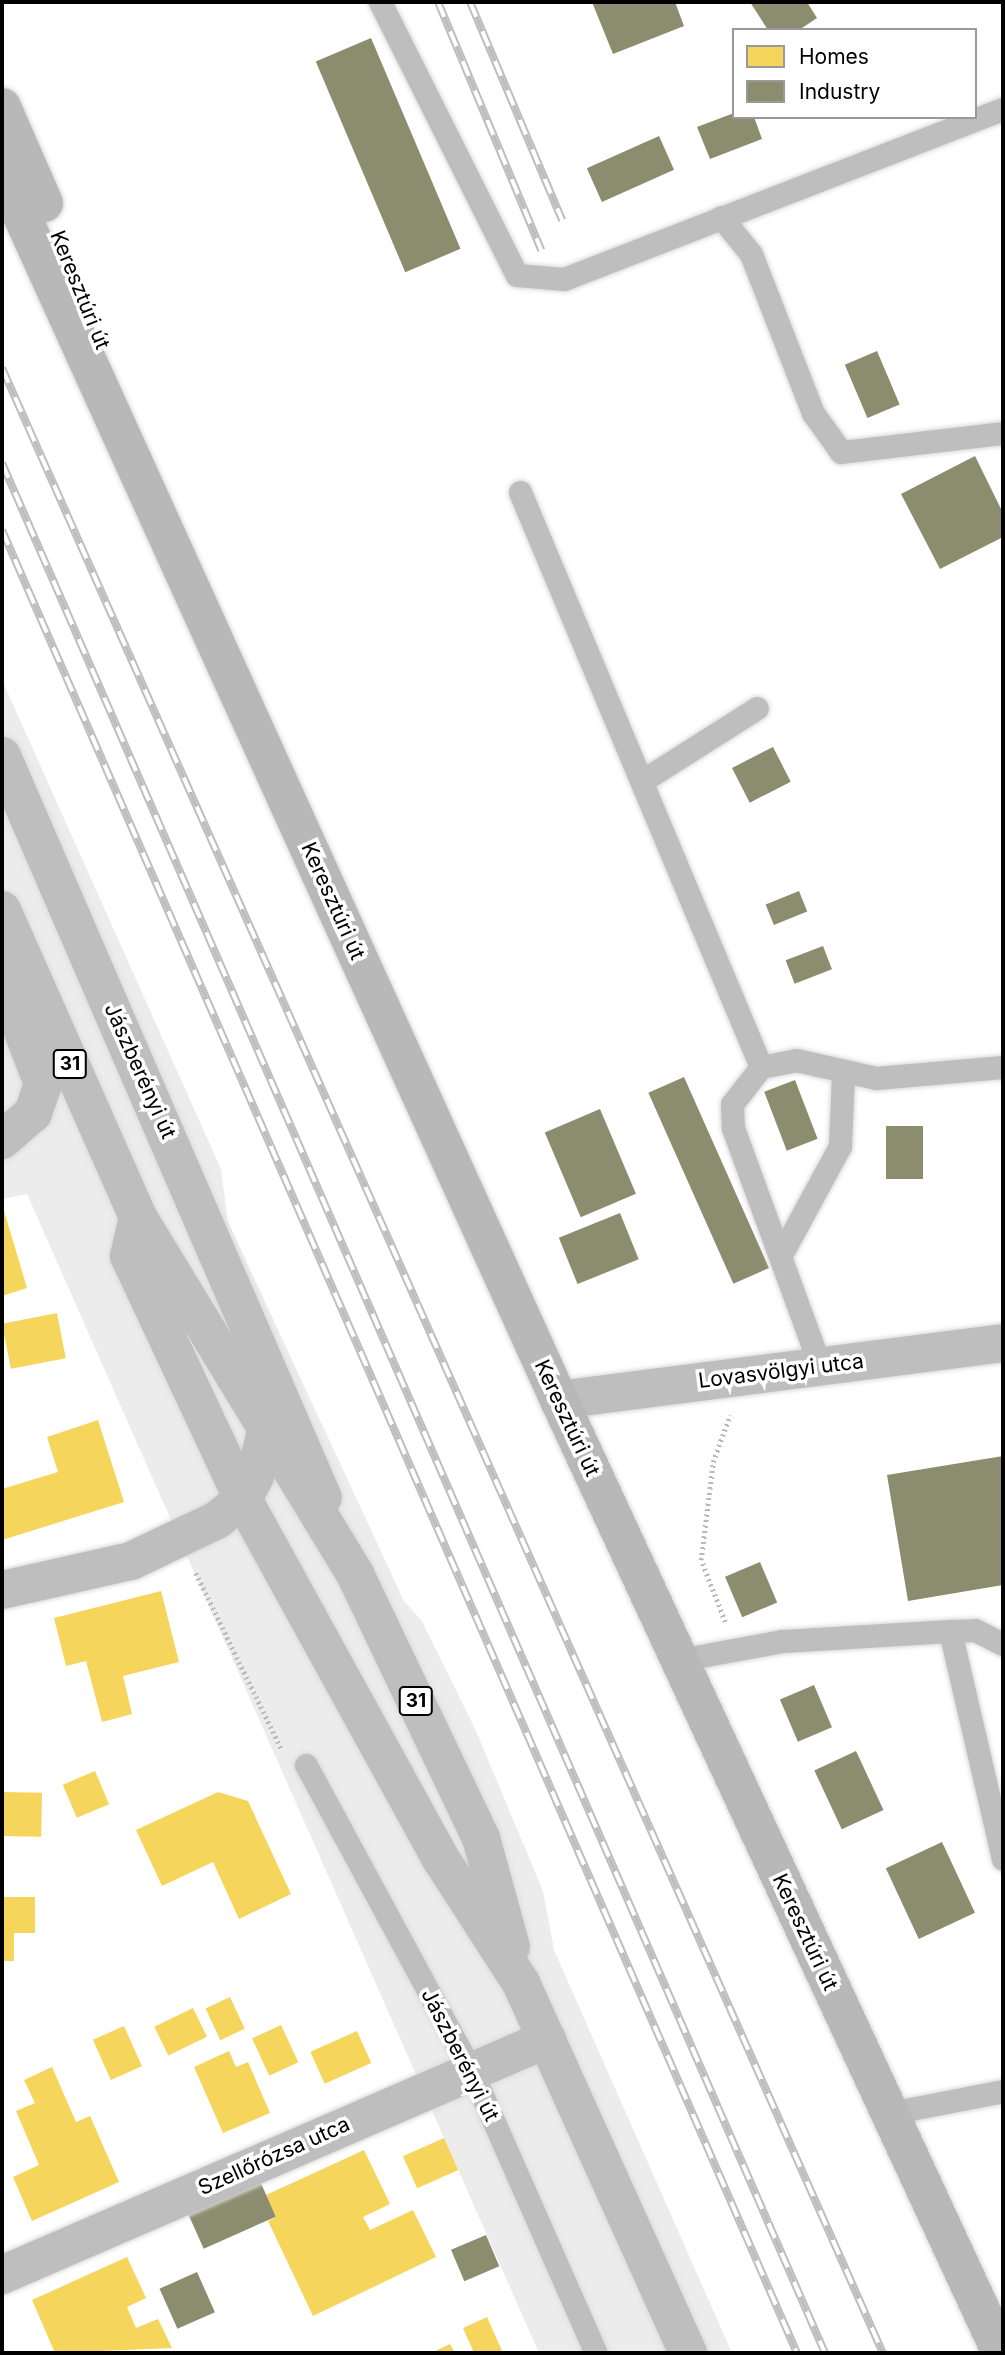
<!DOCTYPE html>
<html>
<head>
<meta charset="utf-8">
<style>
	body { margin:0 }
	#map { position:relative; width:1005px; height:2355px; overflow:hidden; background:#fff; font-family:Inter,sans-serif }
	div>[style] { position:absolute }
	[style*='--x'] { left:calc(var(--x)*1px); top:calc(var(--y)*1px); width:calc(var(--w)*1px); rotate:calc(var(--a)*1deg) }
	.green>* { inset:0; background:#ececec }
	.homes>* { inset:0; background:#f6d55c; transform-origin:0 0 }
	.industry>* { inset:0; background:#8c8c6e; transform-origin:0 0 }
	.path>* { height:4.5px; margin-top:-2.25px; transform-origin:0; background:repeating-linear-gradient(90deg,#b9b9b9 0 2px,transparent 0 5.5px) }
	.roads { filter:drop-shadow(0 0 2px #dbdbdb) drop-shadow(0 0 2px #dbdbdb) }
	.lane>* { height:23px; margin:-11.5px; padding:0 11.5px; transform-origin:11.5px; border-radius:11.5px; background:#bebebe }
	.street>* { height:38px; margin:-19px; padding:0 19px; transform-origin:19px; border-radius:19px; background:#bebebe }
	.secondary>* { height:38px; margin:-19px; padding:0 19px; transform-origin:19px; border-radius:19px; background:#b8b8b8 }
	.primary>* { height:38px; margin:-19px; padding:0 19px; transform-origin:19px; border-radius:19px; background:#bebebe }
	.rail>* { height:8px; margin-top:-4px; transform-origin:0; background:repeating-linear-gradient(90deg,#fff 0 16px,#bebebe 0 32px); box-sizing:border-box; border-block:2px solid #bebebe }
	span { translate:-50% -50%; white-space:nowrap; text-align:center; line-height:1.15; -webkit-text-stroke:7px #fff; paint-order:stroke }
	.shield-label span { padding:2px 5px; background:#fff; border:2px solid; border-radius:5px; -webkit-text-stroke-width:0 }
	.shield-label { font-size:19px; color:#000; font-weight:700 }
	.street-label { font-size:21px; color:#000 }
	.frame { position:absolute; inset:0; border:4px solid #000; pointer-events:none }
	.legend { position:absolute; left:732px; top:28px; width:245px; height:91px; box-sizing:border-box; background:#fff; border:2px solid #999; margin:0; padding:9px 12px; list-style:none; font-size:21px; color:#000 }
	.legend li { display:flex; align-items:center; gap:14px; height:35px }
	.legend b { width:35px; border:2px solid #999 }
</style>
</head>
<body>
<div id="map">
	<div class="green">
		<div style="clip-path:polygon(2px 680px,221px 1169px,228px 1222px,404px 1601px,422px 1621px,476px 1731px,543px 1891px,554px 1950px,732px 2353px,539px 2353px,27px 1194px,2px 1199px)"></div>
	</div>
	<div class="homes">
		<div style="clip-path:polygon(2px 1204px,27px 1288px,2px 1296px)"></div>
		<div style="left:57px;top:1313px;width:46px;height:56px;rotate:79deg"></div>
		<div style="clip-path:polygon(98px 1420px,124px 1502px,2px 1540px,2px 1489px,58px 1472px,47px 1437px)"></div>
		<div style="clip-path:polygon(161px 1591px,179px 1662px,123px 1676px,132px 1714px,102px 1722px,86px 1661px,66px 1666px,54px 1618px)"></div>
		<div style="left:95px;top:1771px;width:36px;height:35px;rotate:67deg"></div>
		<div style="left:2px;top:1792px;width:40px;height:44px;rotate:1deg"></div>
		<div style="clip-path:polygon(218px 1792px,248px 1801px,291px 1894px,239px 1919px,213px 1862px,162px 1886px,136px 1830px)"></div>
		<div style="clip-path:polygon(2px 1897px,35px 1897px,35px 1933px,14px 1933px,14px 1961px,2px 1961px)"></div>
		<div style="left:230px;top:1997px;width:35px;height:27px;rotate:65deg"></div>
		<div style="left:193px;top:2008px;width:32px;height:43px;rotate:64deg"></div>
		<div style="left:281px;top:2025px;width:41px;height:32px;rotate:65deg"></div>
		<div style="left:124px;top:2026px;width:44px;height:34px;rotate:66deg"></div>
		<div style="left:357px;top:2031px;width:35px;height:51px;rotate:66deg"></div>
		<div style="clip-path:polygon(229px 2051px,236px 2067px,248px 2062px,270px 2113px,223px 2133px,194px 2067px)"></div>
		<div style="clip-path:polygon(52px 2067px,76px 2122px,90px 2116px,119px 2182px,32px 2221px,13px 2177px,39px 2165px,16px 2111px,35px 2103px,24px 2080px)"></div>
		<div style="left:444px;top:2138px;width:35px;height:45px;rotate:66deg"></div>
		<div style="clip-path:polygon(364px 2150px,390px 2204px,363px 2217px,370px 2230px,413px 2210px,436px 2257px,313px 2316px,268px 2221px,276px 2217px,266px 2195px)"></div>
		<div style="clip-path:polygon(127px 2257px,146px 2298px,127px 2307px,136px 2328px,158px 2319px,172px 2348px,55px 2353px,32px 2300px)"></div>
		<div style="clip-path:polygon(487px 2317px,503px 2353px,474px 2353px,463px 2328px)"></div>
		<div style="clip-path:polygon(450px 2344px,455px 2353px,431px 2353px)"></div>
	</div>
	<div class="industry">
		<div style="clip-path:polygon(592px 2px,675px 2px,684px 26px,613px 54px)"></div>
		<div style="clip-path:polygon(750px 2px,807px 2px,817px 18px,799px 30px,768px 30px)"></div>
		<div style="left:371px;top:38px;width:229px;height:60px;rotate:67deg"></div>
		<div style="clip-path:polygon(734px 113px,754px 117px,762px 139px,710px 159px,697px 127px)"></div>
		<div style="left:659px;top:136px;width:37px;height:79px;rotate:66deg"></div>
		<div style="left:877px;top:351px;width:58px;height:35px;rotate:67deg"></div>
		<div style="clip-path:polygon(975px 456px,1003px 513px,1003px 537px,940px 569px,901px 494px)"></div>
		<div style="left:773px;top:747px;width:39px;height:46px;rotate:63deg"></div>
		<div style="left:799px;top:891px;width:22px;height:36px;rotate:68deg"></div>
		<div style="left:823px;top:946px;width:25px;height:40px;rotate:69deg"></div>
		<div style="left:684px;top:1077px;width:209px;height:39px;rotate:66deg"></div>
		<div style="left:795px;top:1080px;width:63px;height:33px;rotate:69deg"></div>
		<div style="left:600px;top:1109px;width:92px;height:60px;rotate:67deg"></div>
		<div style="left:886px;top:1126px;width:37px;height:53px"></div>
		<div style="left:620px;top:1213px;width:50px;height:66px;rotate:68deg"></div>
		<div style="clip-path:polygon(1003px 1456px,1003px 1585px,908px 1601px,887px 1475px)"></div>
		<div style="left:760px;top:1562px;width:44px;height:38px;rotate:67deg"></div>
		<div style="left:814px;top:1685px;width:46px;height:37px;rotate:67deg"></div>
		<div style="left:856px;top:1751px;width:65px;height:46px;rotate:65deg"></div>
		<div style="left:942px;top:1842px;width:78px;height:62px;rotate:65deg"></div>
		<div style="left:260px;top:2181px;width:39px;height:79px;rotate:66deg"></div>
		<div style="left:486px;top:2235px;width:34px;height:38px;rotate:67deg"></div>
		<div style="left:197px;top:2272px;width:44px;height:41px;rotate:66deg"></div>
	</div>
	<div class="path">
		<div style="--x:196;--y:1573;--w:195;--a:64.1"></div>
		<div style="--x:725;--y:1622;--w:66;--a:-111.2"></div>
		<div style="--x:701;--y:1560;--w:99;--a:-83"></div>
		<div style="--x:713;--y:1462;--w:50;--a:-70.1"></div>
	</div>
	<div class="roads">
		<div class="lane">
			<div style="--x:380;--y:2;--w:305;--a:63.4"></div>
			<div style="--x:517;--y:275;--w:47;--a:4.9"></div>
			<div style="--x:564;--y:279;--w:471;--a:-21.2"></div>
			<div style="--x:721;--y:217;--w:48;--a:51"></div>
			<div style="--x:751;--y:254;--w:171;--a:68.7"></div>
			<div style="--x:813;--y:413;--w:48;--a:54.3"></div>
			<div style="--x:841;--y:452;--w:163;--a:-6.7"></div>
			<div style="--x:520;--y:492;--w:623;--a:67.26"></div>
			<div style="--x:761;--y:1067;--w:47;--a:128.1"></div>
			<div style="--x:732;--y:1104;--w:24;--a:88"></div>
			<div style="--x:733;--y:1128;--w:253;--a:69.9"></div>
			<div style="--x:642;--y:781;--w:136;--a:-32.4"></div>
			<div style="--x:761;--y:1067;--w:36;--a:-11"></div>
			<div style="--x:796;--y:1060;--w:82;--a:12.7"></div>
			<div style="--x:876;--y:1078;--w:127;--a:-5"></div>
			<div style="--x:782;--y:1253;--w:122;--a:-61.5"></div>
			<div style="--x:840;--y:1146;--w:73;--a:-87.6"></div>
			<div style="--x:950;--y:1631;--w:234;--a:76.9"></div>
			<div style="--x:679;--y:1660;--w:106;--a:-10.4"></div>
			<div style="--x:783;--y:1641;--w:167;--a:-3.4"></div>
			<div style="--x:950;--y:1631;--w:25;--a:-2"></div>
			<div style="--x:975;--y:1630;--w:31;--a:27"></div>
			<div style="--x:306;--y:1765;--w:347;--a:61.6"></div>
			<div style="--x:471;--y:2070;--w:309;--a:66.2"></div>
			<div style="--x:890;--y:2113;--w:115;--a:-11"></div>
		</div>
		<div class="street">
			<div style="--x:2;--y:756;--w:808;--a:66.61"></div>
			<div style="--x:2;--y:977;--w:115;--a:69"></div>
			<div style="--x:43;--y:1084;--w:31;--a:109"></div>
			<div style="--x:33;--y:1113;--w:41;--a:138.9"></div>
			<div style="--x:559;--y:1400;--w:448;--a:-7.3"></div>
			<div style="--x:2;--y:1590;--w:132;--a:-12.7"></div>
			<div style="--x:131;--y:1561;--w:95;--a:-25.5"></div>
			<div style="--x:217;--y:1520;--w:33;--a:-39"></div>
			<div style="--x:243;--y:1499;--w:26;--a:-62"></div>
			<div style="--x:255;--y:1476;--w:70;--a:-76"></div>
			<div style="--x:2;--y:2275;--w:594;--a:-23.41"></div>
		</div>
		<div class="secondary">
			<div style="--x:2;--y:107;--w:105;--a:66.4"></div>
			<div style="--x:2;--y:172;--w:1348;--a:65.6"></div>
			<div style="--x:559;--y:1400;--w:1051;--a:65.12"></div>
		</div>
		<div class="primary">
			<div style="--x:2;--y:910;--w:336;--a:66.1"></div>
			<div style="--x:138;--y:1217;--w:418;--a:58.7"></div>
			<div style="--x:355;--y:1574;--w:293;--a:64.5"></div>
			<div style="--x:481;--y:1838;--w:113;--a:74.6"></div>
			<div style="--x:138;--y:1217;--w:40;--a:103"></div>
			<div style="--x:129;--y:1256;--w:268;--a:64.9"></div>
			<div style="--x:243;--y:1499;--w:411;--a:61.2"></div>
			<div style="--x:441;--y:1859;--w:148;--a:57.2"></div>
			<div style="--x:521;--y:1983;--w:406;--a:65.7"></div>
		</div>
	</div>
	<div class="rail">
		<div style="--x:438;--y:2;--w:269;--a:67.4"></div>
		<div style="--x:470;--y:2;--w:237;--a:67.1"></div>
		<div style="--x:2;--y:368;--w:2172;--a:66.07"></div>
		<div style="--x:2;--y:463;--w:2061;--a:66.47"></div>
		<div style="--x:2;--y:530;--w:1989;--a:66.44"></div>
	</div>
	<div class="shield-label">
		<span style="left:70px;top:1064px">31</span>
		<span style="left:416px;top:1701px">31</span>
	</div>
	<div class="street-label">
		<span style="left:80px;top:290px;rotate:68deg">Keresztúri út</span>
		<span style="left:333px;top:901px;rotate:66deg">Keresztúri út</span>
		<span style="left:140px;top:1071px;rotate:66deg">Jászberényi út</span>
		<span style="left:781px;top:1371px;rotate:-7deg">Lovasvölgyi utca</span>
		<span style="left:567px;top:1418px;rotate:65deg">Keresztúri út</span>
		<span style="left:805px;top:1932px;rotate:65deg">Keresztúri út</span>
		<span style="left:460px;top:2055px;rotate:63deg">Jászberényi út</span>
		<span style="left:274px;top:2156px;rotate:-24deg">Szellőrózsa utca</span>
	</div>
	<div class="frame"></div>
	<ul class="legend">
	<li><b style="height:19px;background:#f6d55c"></b>Homes</li>
	<li><b style="height:19px;background:#8c8c6e"></b>Industry</li>
	</ul>
</div>
</body>
</html>
